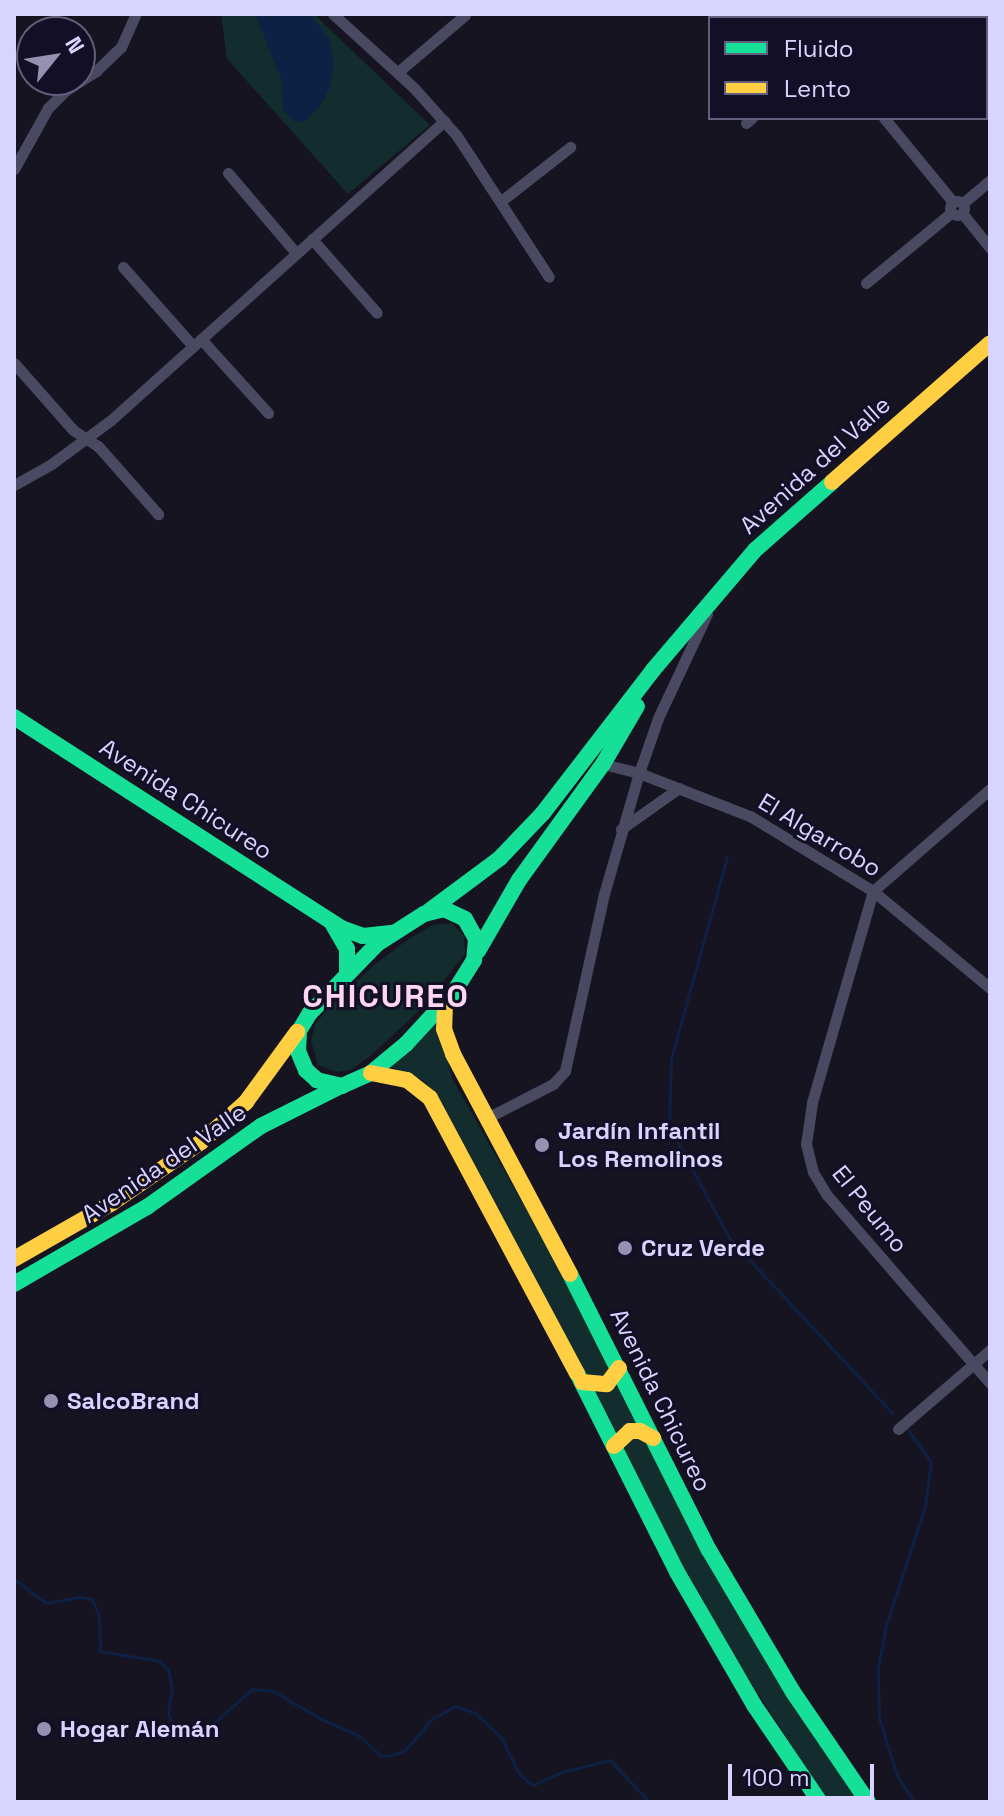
<!DOCTYPE html>
<html>
<head>
<meta charset="utf-8">
<style>
	body { margin:0 }
	#map { position:relative; width:1004px; height:1816px; overflow:hidden; background:#161421; font-family:"Space Grotesk",sans-serif }
	div>[style] { position:absolute }
	[style*='--x'] { left:calc(var(--x)*1px); top:calc(var(--y)*1px); width:calc(var(--w)*1px); rotate:calc(var(--a)*1deg) }
	.green>* { inset:0; background:#132c2d; transform-origin:0 0 }
	.water>* { inset:0; background:#0d2144 }
	.stream>* { height:3px; margin:-1.5px; padding:0 1.5px; transform-origin:1.5px; border-radius:1.5px; background:#0d2144 }
	.street>* { height:11px; margin:-5.5px; padding:0 5.5px; transform-origin:5.5px; border-radius:5.5px; background:#4a4962 }
	.street>.ring { margin:-5.5px; padding:0; box-sizing:content-box; background:none; border:11px solid #4a4962; border-radius:50% }
	.fast>* { height:16px; margin:-8px; padding:0 8px; transform-origin:8px; border-radius:8px; background:#16e098 }
	.slow>* { height:16px; margin:-8px; padding:0 8px; transform-origin:8px; border-radius:8px; background:#ffcf43 }
	.dots>* { width:22px; height:22px; translate:-50% -50%; box-sizing:border-box; border:4px solid #130f26; border-radius:50% }
	span { translate:-50% -50%; white-space:nowrap; text-align:center; line-height:1.15; -webkit-text-stroke:6px #130f26; paint-order:stroke }
	.street-label { font-size:24px; color:#d9d4ff }
	.poi-label { font-size:24px; color:#d9d4ff; font-weight:700 }
	.left { translate:0 -50%; text-align:left }
	.district-label { font-size:32px; color:#ffd6f0; font-weight:700; letter-spacing:2px }
	.frame { position:absolute; inset:0; border:16px solid #d9d4ff; pointer-events:none }
	.legend { position:absolute; left:708px; top:16px; width:280px; height:104px; box-sizing:border-box; background:#130f26; border:2px solid #625e7d; margin:0; padding:10px 14px; list-style:none; font-size:24px; color:#d9d4ff }
	.legend li { display:flex; align-items:center; gap:16px; height:40px }
	.legend b { width:40px; border:2px solid #625e7d }
	.north { position:absolute; left:16px; top:16px; width:80px; height:80px; box-sizing:border-box; background:#130f26; border:2px solid #625e7d; border-radius:50%; rotate:60deg; font-size:22px; font-weight:700; line-height:32px; text-align:center; color:#d9d4ff }
	.north::after { content:''; display:block; margin:auto; width:28px; height:36px; background:#9591b1; clip-path:polygon(50% 0,100% 100%,50% 72%,0 100%) }
	.scale { position:absolute; left:728px; top:1764px; width:146px; height:36px; box-sizing:border-box; border:4px solid #d9d4ff; border-top:0; padding-left:10px; font-size:24px; line-height:28px; white-space:nowrap; color:#d9d4ff; -webkit-text-stroke:6px #130f26; paint-order:stroke }
</style>
</head>
<body>
<div id="map">
	<div class="green">
		<div style="clip-path:polygon(221px 14px,314px 14px,430px 125px,348px 194px,227px 59px)"></div>
		<div style="clip-path:polygon(452px 923px,464px 936px,465px 954px,420px 1010px,369px 1057px,351px 1070px,336px 1072px,318px 1065px,311px 1041px,315px 1024px,326px 1011px,374px 965px,410px 938px,433px 925px)"></div>
		<div style="clip-path:polygon(438px 1021px,452px 1078px,580px 1305px,612px 1372px,607px 1379px,589px 1380px,440px 1099px,422px 1080px,391px 1067px)"></div>
		<div style="left:617px;top:1382px;width:48px;height:25px;rotate:64deg"></div>
		<div style="clip-path:polygon(624px 1439px,644px 1439px,754px 1642px,860px 1802px,831px 1802px,813px 1779px,736px 1659px,659px 1525px,622px 1448px)"></div>
	</div>
	<div class="water">
		<div style="clip-path:polygon(255px 14px,310px 14px,330px 40px,334px 63px,329px 89px,320px 106px,305px 121px,294px 122px,283px 110px,281px 79px)"></div>
	</div>
	<div class="stream">
		<div style="--x:727;--y:857;--w:210;--a:105.5"></div>
		<div style="--x:671;--y:1059;--w:68;--a:91.7"></div>
		<div style="--x:669;--y:1127;--w:128;--a:61.4"></div>
		<div style="--x:730;--y:1239;--w:238;--a:47"></div>
		<div style="--x:908;--y:1430;--w:39;--a:54"></div>
		<div style="--x:931;--y:1462;--w:44;--a:97.8"></div>
		<div style="--x:925;--y:1506;--w:126;--a:108"></div>
		<div style="--x:886;--y:1626;--w:42;--a:101"></div>
		<div style="--x:878;--y:1667;--w:51;--a:88.9"></div>
		<div style="--x:879;--y:1718;--w:60;--a:72.5"></div>
		<div style="--x:897;--y:1775;--w:32;--a:58"></div>
		<div style="--x:14;--y:1579;--w:40;--a:37"></div>
		<div style="--x:46;--y:1603;--w:34;--a:-10"></div>
		<div style="--x:79;--y:1597;--w:13;--a:9"></div>
		<div style="--x:92;--y:1599;--w:18;--a:68"></div>
		<div style="--x:99;--y:1616;--w:35;--a:88"></div>
		<div style="--x:100;--y:1651;--w:60;--a:9.6"></div>
		<div style="--x:159;--y:1661;--w:13;--a:45"></div>
		<div style="--x:168;--y:1670;--w:19;--a:78"></div>
		<div style="--x:172;--y:1689;--w:23;--a:100"></div>
		<div style="--x:168;--y:1712;--w:18;--a:74"></div>
		<div style="--x:173;--y:1729;--w:12;--a:35"></div>
		<div style="--x:183;--y:1736;--w:12;--a:-5"></div>
		<div style="--x:195;--y:1735;--w:13;--a:-27"></div>
		<div style="--x:207;--y:1729;--w:60;--a:-41.6"></div>
		<div style="--x:252;--y:1689;--w:21;--a:5"></div>
		<div style="--x:273;--y:1691;--w:60;--a:30"></div>
		<div style="--x:325;--y:1721;--w:36;--a:23"></div>
		<div style="--x:358;--y:1735;--w:31;--a:42"></div>
		<div style="--x:381;--y:1756;--w:11;--a:-5"></div>
		<div style="--x:392;--y:1755;--w:14;--a:-21"></div>
		<div style="--x:405;--y:1750;--w:41;--a:-48.9"></div>
		<div style="--x:432;--y:1719;--w:26;--a:-29"></div>
		<div style="--x:455;--y:1706;--w:21;--a:19"></div>
		<div style="--x:475;--y:1713;--w:34;--a:43"></div>
		<div style="--x:500;--y:1736;--w:44;--a:62.9"></div>
		<div style="--x:520;--y:1775;--w:16;--a:38"></div>
		<div style="--x:533;--y:1785;--w:32;--a:-24"></div>
		<div style="--x:562;--y:1772;--w:49;--a:-14"></div>
		<div style="--x:610;--y:1760;--w:57;--a:47.1"></div>
	</div>
	<div class="street">
		<div style="--x:333;--y:14;--w:110;--a:42.4"></div>
		<div style="--x:414;--y:88;--w:64;--a:48.1"></div>
		<div style="--x:457;--y:136;--w:168;--a:56.9"></div>
		<div style="--x:799;--y:14;--w:6;--a:45"></div>
		<div style="--x:875;--y:18;--w:6;--a:-39"></div>
		<div style="--x:398;--y:72;--w:88;--a:-40.4"></div>
		<div style="--x:884;--y:118;--w:109;--a:50.6"></div>
		<div style="--x:746;--y:123;--w:8;--a:-40"></div>
		<div style="--x:14;--y:169;--w:70;--a:-60.9"></div>
		<div style="--x:48;--y:108;--w:25;--a:-45"></div>
		<div style="--x:66;--y:90;--w:36;--a:-32"></div>
		<div style="--x:96;--y:71;--w:35;--a:-44"></div>
		<div style="--x:121;--y:47;--w:36;--a:-66"></div>
		<div style="--x:228;--y:173;--w:105;--a:49.6"></div>
		<div class="ring" style="left:950px;top:201px;width:3px;height:3px"></div>
		<div style="--x:501;--y:201;--w:88;--a:-38"></div>
		<div style="--x:963;--y:203;--w:35;--a:-40"></div>
		<div style="--x:962;--y:213;--w:45;--a:51.3"></div>
		<div style="--x:312;--y:239;--w:98;--a:48.7"></div>
		<div style="--x:123;--y:267;--w:106;--a:48.5"></div>
		<div style="--x:866;--y:283;--w:110;--a:-39.5"></div>
		<div style="--x:201;--y:339;--w:100;--a:47.8"></div>
		<div style="--x:14;--y:363;--w:89;--a:48.6"></div>
		<div style="--x:73;--y:430;--w:30;--a:33"></div>
		<div style="--x:98;--y:446;--w:91;--a:48.6"></div>
		<div style="--x:14;--y:485;--w:41;--a:-29.1"></div>
		<div style="--x:50;--y:465;--w:76;--a:-36.4"></div>
		<div style="--x:111;--y:420;--w:448;--a:-41.9"></div>
		<div style="--x:603;--y:764;--w:37;--a:14"></div>
		<div style="--x:639;--y:773;--w:119;--a:21.2"></div>
		<div style="--x:750;--y:816;--w:144;--a:31.4"></div>
		<div style="--x:873;--y:891;--w:152;--a:39.7"></div>
		<div style="--x:990;--y:789;--w:155;--a:138.9"></div>
		<div style="--x:873;--y:891;--w:221;--a:106.1"></div>
		<div style="--x:812;--y:1103;--w:41;--a:98.3"></div>
		<div style="--x:806;--y:1144;--w:29;--a:76"></div>
		<div style="--x:813;--y:1172;--w:27;--a:59"></div>
		<div style="--x:827;--y:1195;--w:249;--a:49.1"></div>
		<div style="--x:621;--y:829;--w:71;--a:-35.3"></div>
		<div style="--x:485;--y:1119;--w:76;--a:-27.2"></div>
		<div style="--x:553;--y:1084;--w:18;--a:-47"></div>
		<div style="--x:565;--y:1071;--w:181;--a:-77.6"></div>
		<div style="--x:604;--y:894;--w:126;--a:-73.9"></div>
		<div style="--x:639;--y:773;--w:58;--a:-70.9"></div>
		<div style="--x:658;--y:718;--w:115;--a:-64.8"></div>
		<div style="--x:898;--y:1429;--w:121;--a:-40.7"></div>
	</div>
	<div class="fast">
		<div style="--x:14;--y:717;--w:389;--a:32.8"></div>
		<div style="--x:341;--y:928;--w:23;--a:20"></div>
		<div style="--x:363;--y:936;--w:28;--a:-6"></div>
		<div style="--x:444;--y:909;--w:23;--a:25"></div>
		<div style="--x:465;--y:919;--w:23;--a:61"></div>
		<div style="--x:476;--y:939;--w:21;--a:95"></div>
		<div style="--x:474;--y:960;--w:38;--a:122"></div>
		<div style="--x:454;--y:992;--w:71;--a:132.7"></div>
		<div style="--x:406;--y:1044;--w:45;--a:140.4"></div>
		<div style="--x:371;--y:1073;--w:32;--a:156"></div>
		<div style="--x:342;--y:1086;--w:26;--a:-167"></div>
		<div style="--x:317;--y:1080;--w:15;--a:-138"></div>
		<div style="--x:306;--y:1070;--w:21;--a:-113"></div>
		<div style="--x:298;--y:1051;--w:20;--a:-87"></div>
		<div style="--x:299;--y:1031;--w:21;--a:-59"></div>
		<div style="--x:310;--y:1013;--w:96;--a:-45.8"></div>
		<div style="--x:377;--y:944;--w:56;--a:-32.6"></div>
		<div style="--x:424;--y:914;--w:21;--a:-14"></div>
		<div style="--x:429;--y:911;--w:89;--a:-36.7"></div>
		<div style="--x:500;--y:858;--w:62;--a:-46.3"></div>
		<div style="--x:543;--y:813;--w:180;--a:-52.4"></div>
		<div style="--x:653;--y:670;--w:157;--a:-49.6"></div>
		<div style="--x:755;--y:550;--w:103;--a:-41.4"></div>
		<div style="--x:332;--y:923;--w:30;--a:60"></div>
		<div style="--x:347;--y:949;--w:22;--a:90"></div>
		<div style="--x:478;--y:951;--w:82;--a:-60"></div>
		<div style="--x:519;--y:880;--w:143;--a:-54.1"></div>
		<div style="--x:603;--y:764;--w:67;--a:-59.6"></div>
		<div style="--x:570;--y:1274;--w:309;--a:63.3"></div>
		<div style="--x:709;--y:1550;--w:165;--a:59.4"></div>
		<div style="--x:793;--y:1692;--w:133;--a:55.7"></div>
		<div style="--x:14;--y:1284;--w:154;--a:-30.1"></div>
		<div style="--x:147;--y:1207;--w:140;--a:-35.4"></div>
		<div style="--x:261;--y:1126;--w:89;--a:-26.6"></div>
		<div style="--x:577;--y:1373;--w:223;--a:63.3"></div>
		<div style="--x:677;--y:1572;--w:154;--a:59.9"></div>
		<div style="--x:754;--y:1705;--w:117;--a:55.8"></div>
	</div>
	<div class="slow">
		<div style="--x:832;--y:482;--w:210;--a:-41.3"></div>
		<div style="--x:445;--y:1004;--w:25;--a:92"></div>
		<div style="--x:444;--y:1029;--w:27;--a:70"></div>
		<div style="--x:453;--y:1054;--w:249;--a:62"></div>
		<div style="--x:371;--y:1073;--w:37;--a:11"></div>
		<div style="--x:407;--y:1080;--w:29;--a:38"></div>
		<div style="--x:430;--y:1098;--w:312;--a:61.9"></div>
		<div style="--x:14;--y:1259;--w:113;--a:-29.7"></div>
		<div style="--x:112;--y:1203;--w:108;--a:-34.4"></div>
		<div style="--x:201;--y:1142;--w:60;--a:-41.6"></div>
		<div style="--x:246;--y:1102;--w:87;--a:-53.9"></div>
		<div style="--x:582;--y:1382;--w:25;--a:5"></div>
		<div style="--x:607;--y:1384;--w:20;--a:-53"></div>
		<div style="--x:614;--y:1446;--w:22;--a:-43"></div>
		<div style="--x:630;--y:1431;--w:10;--a:0"></div>
		<div style="--x:640;--y:1431;--w:15;--a:28"></div>
	</div>
	<div class="dots">
		<div style="left:542px;top:1145px;background:#9591b1"></div>
		<div style="left:625px;top:1248px;background:#9591b1"></div>
		<div style="left:51px;top:1401px;background:#9591b1"></div>
		<div style="left:44px;top:1729px;background:#9591b1"></div>
	</div>
	<div class="street-label">
		<span style="left:815px;top:465px;rotate:-42deg">Avenida del Valle</span>
		<span style="left:186px;top:799px;rotate:33deg">Avenida Chicureo</span>
		<span style="left:820px;top:835px;rotate:31deg">El Algarrobo</span>
		<span style="left:164px;top:1163px;rotate:-34deg">Avenida del Valle</span>
		<span style="left:870px;top:1209px;rotate:51deg">El Peumo</span>
		<span style="left:661px;top:1400px;rotate:64deg">Avenida Chicureo</span>
	</div>
	<div class="poi-label">
		<span class="left" style="left:558px;top:1145px">Jardín Infantil<br>Los Remolinos</span>
		<span class="left" style="left:641px;top:1248px">Cruz Verde</span>
		<span class="left" style="left:67px;top:1401px">SalcoBrand</span>
		<span class="left" style="left:60px;top:1729px">Hogar Alemán</span>
	</div>
	<div class="district-label">
		<span style="left:386px;top:996px">CHICUREO</span>
	</div>
	<div class="frame"></div>
	<ul class="legend">
	<li><b style="height:10px;background:#16e098"></b>Fluido</li>
	<li><b style="height:10px;background:#ffcf43"></b>Lento</li>
	</ul>
	<div class="north">N</div>
	<div class="scale">100 m</div>
</div>
</body>
</html>
